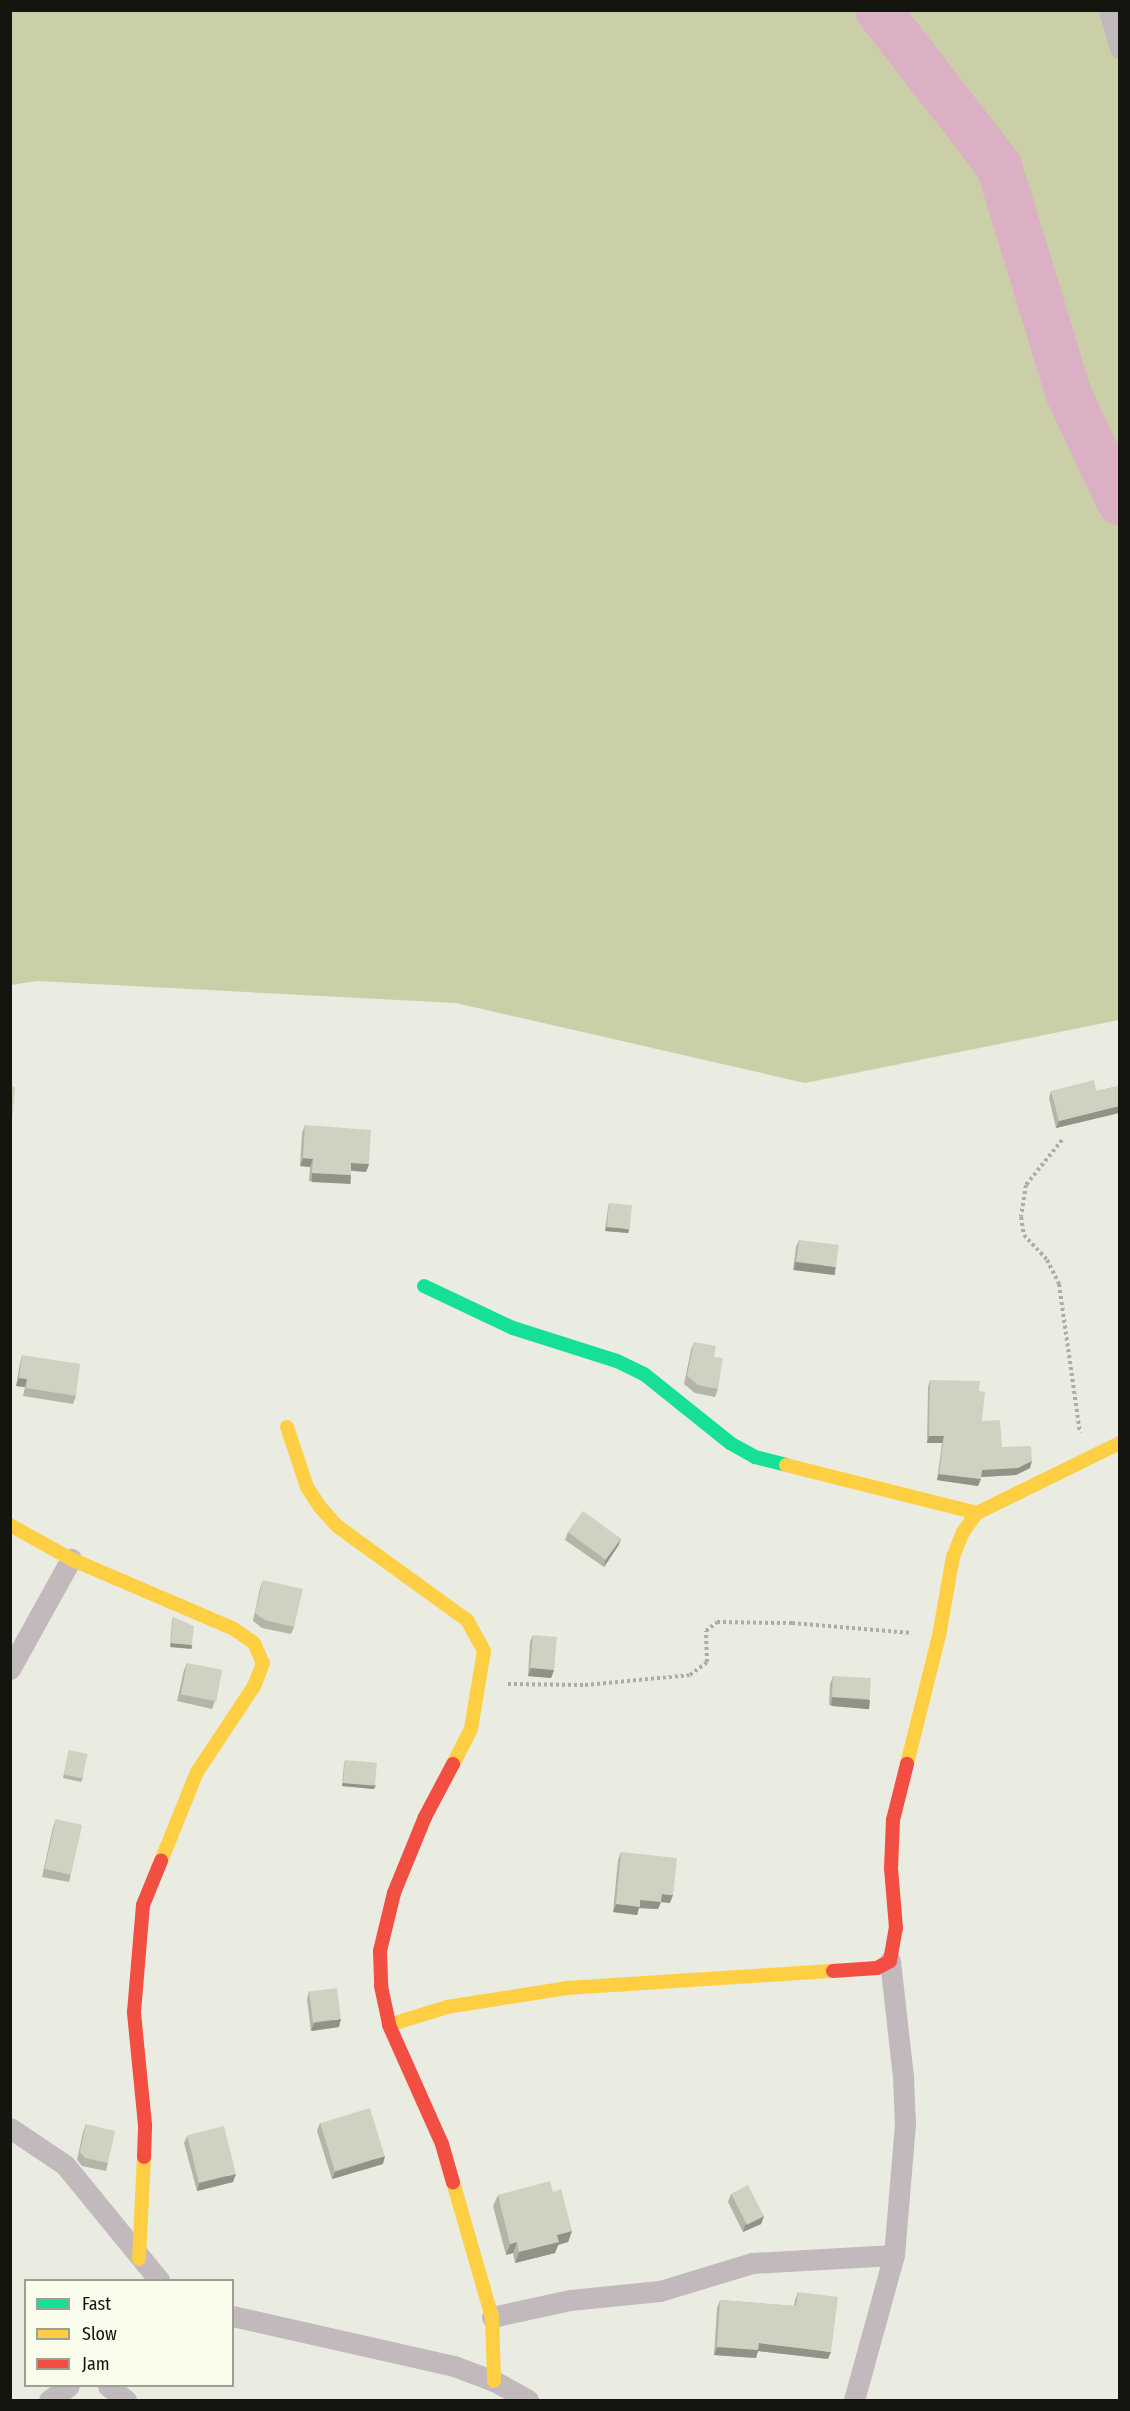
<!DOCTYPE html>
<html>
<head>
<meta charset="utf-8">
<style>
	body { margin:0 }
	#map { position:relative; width:1130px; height:2411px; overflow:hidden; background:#eaece2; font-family:"Fira Sans Condensed",sans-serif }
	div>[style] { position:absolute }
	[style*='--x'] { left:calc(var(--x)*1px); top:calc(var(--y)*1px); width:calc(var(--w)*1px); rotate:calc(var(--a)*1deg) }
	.forest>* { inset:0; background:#cbcfa7 }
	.river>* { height:46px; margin:-23px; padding:0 23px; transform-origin:23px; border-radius:23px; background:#dbb0c4 }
	.path>* { height:4px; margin-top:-2px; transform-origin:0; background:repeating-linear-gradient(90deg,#aeabaa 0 3px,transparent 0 6px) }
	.street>* { height:21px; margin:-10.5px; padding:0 10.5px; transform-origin:10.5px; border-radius:10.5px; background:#c1b9bc }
	.fast>* { height:14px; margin:-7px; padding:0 7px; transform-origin:7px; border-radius:7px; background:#16e098 }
	.slow>* { height:14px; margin:-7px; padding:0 7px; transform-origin:7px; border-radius:7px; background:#ffcf43 }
	.jam>* { height:14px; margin:-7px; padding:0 7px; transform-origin:7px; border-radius:7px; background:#f24e42 }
	.wall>* { inset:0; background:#b3b5a6 }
	.shaded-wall>* { inset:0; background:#929387; transform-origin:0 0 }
	.building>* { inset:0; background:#d0d2c1; transform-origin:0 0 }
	span { translate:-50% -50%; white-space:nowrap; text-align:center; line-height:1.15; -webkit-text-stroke:4.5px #fafdec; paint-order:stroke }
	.frame { position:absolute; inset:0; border:12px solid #14150f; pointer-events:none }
	.legend { position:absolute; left:24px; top:2279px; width:210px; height:108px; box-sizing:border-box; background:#fafdec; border:2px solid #9ea094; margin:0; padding:8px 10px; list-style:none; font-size:18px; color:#14150f }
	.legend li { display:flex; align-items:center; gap:12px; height:30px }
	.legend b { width:30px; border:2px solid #9ea094 }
</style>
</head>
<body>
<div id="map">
	<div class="forest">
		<div style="clip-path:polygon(11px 11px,1119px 11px,1119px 1020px,805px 1083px,456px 1003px,37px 981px,11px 985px)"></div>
	</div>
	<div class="river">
		<div style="--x:878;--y:10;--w:197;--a:52.2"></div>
		<div style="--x:999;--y:166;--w:239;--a:73"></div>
		<div style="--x:1069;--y:395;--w:119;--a:64.7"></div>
	</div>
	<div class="path">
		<div style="--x:1062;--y:1140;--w:58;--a:128.7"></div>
		<div style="--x:1026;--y:1185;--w:32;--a:99"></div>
		<div style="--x:1021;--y:1217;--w:18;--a:81"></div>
		<div style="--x:1024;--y:1235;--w:34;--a:47"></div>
		<div style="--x:1047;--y:1260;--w:27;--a:63"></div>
		<div style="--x:1059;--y:1284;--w:150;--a:82"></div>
		<div style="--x:508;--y:1684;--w:77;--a:0.7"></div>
		<div style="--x:585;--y:1685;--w:105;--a:-5.4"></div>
		<div style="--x:690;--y:1675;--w:21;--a:-37"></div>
		<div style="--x:707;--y:1662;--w:31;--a:-92"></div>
		<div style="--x:706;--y:1631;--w:14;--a:-39"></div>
		<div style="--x:717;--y:1622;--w:75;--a:0.8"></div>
		<div style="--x:792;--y:1623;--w:120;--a:4.8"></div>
	</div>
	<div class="street">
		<div style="--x:1109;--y:10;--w:40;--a:74"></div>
		<div style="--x:10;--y:1669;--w:126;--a:-61"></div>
		<div style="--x:10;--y:2128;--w:66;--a:33.9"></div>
		<div style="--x:65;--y:2165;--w:149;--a:50.7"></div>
		<div style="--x:232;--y:2316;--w:228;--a:12.7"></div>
		<div style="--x:454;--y:2366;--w:43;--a:20.6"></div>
		<div style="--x:494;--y:2381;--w:39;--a:29"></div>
		<div style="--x:492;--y:2317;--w:80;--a:-12.3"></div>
		<div style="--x:570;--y:2300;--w:90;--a:-5.7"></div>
		<div style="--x:660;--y:2291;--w:96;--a:-16.9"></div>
		<div style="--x:752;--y:2263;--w:142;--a:-3.2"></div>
		<div style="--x:108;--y:2386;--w:23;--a:38"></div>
		<div style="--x:49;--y:2400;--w:24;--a:-35"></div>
		<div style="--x:854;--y:2400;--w:150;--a:-74.6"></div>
		<div style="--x:894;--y:2255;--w:130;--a:-85.2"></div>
		<div style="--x:905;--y:2125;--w:48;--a:-92.4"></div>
		<div style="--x:903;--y:2077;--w:117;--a:-96.4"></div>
	</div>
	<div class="fast">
		<div style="--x:424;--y:1286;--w:98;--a:25.3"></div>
		<div style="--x:513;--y:1328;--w:109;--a:17.6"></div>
		<div style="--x:617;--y:1361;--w:30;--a:26"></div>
		<div style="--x:644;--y:1374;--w:110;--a:38.7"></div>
		<div style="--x:730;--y:1443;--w:29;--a:29"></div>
		<div style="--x:755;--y:1457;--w:32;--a:14"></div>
	</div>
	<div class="slow">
		<div style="--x:287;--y:1427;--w:63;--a:71.6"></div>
		<div style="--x:307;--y:1487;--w:24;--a:57"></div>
		<div style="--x:320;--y:1507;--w:25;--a:48"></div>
		<div style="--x:337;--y:1526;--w:160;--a:35.9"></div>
		<div style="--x:467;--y:1620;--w:35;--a:61"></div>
		<div style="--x:484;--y:1651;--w:79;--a:99.5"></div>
		<div style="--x:471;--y:1729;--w:39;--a:117"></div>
		<div style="--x:786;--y:1465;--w:197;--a:14.1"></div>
		<div style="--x:10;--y:1525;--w:70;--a:29.1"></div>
		<div style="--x:71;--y:1559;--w:177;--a:23.2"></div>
		<div style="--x:234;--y:1629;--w:24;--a:35"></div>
		<div style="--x:254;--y:1643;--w:22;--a:66"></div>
		<div style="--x:263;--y:1663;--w:25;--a:111"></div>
		<div style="--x:254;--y:1686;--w:103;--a:123.5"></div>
		<div style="--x:197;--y:1772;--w:96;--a:112"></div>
		<div style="--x:907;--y:1764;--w:132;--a:-76"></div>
		<div style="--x:939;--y:1636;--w:80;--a:-80"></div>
		<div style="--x:953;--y:1557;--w:27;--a:-68"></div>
		<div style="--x:963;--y:1532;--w:24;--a:-54"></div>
		<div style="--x:977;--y:1513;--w:159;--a:-26.1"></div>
		<div style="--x:389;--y:2025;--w:61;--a:-17.2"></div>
		<div style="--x:447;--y:2007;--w:121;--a:-9"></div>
		<div style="--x:567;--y:1988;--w:267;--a:-3.7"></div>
		<div style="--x:453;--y:2182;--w:141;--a:73.9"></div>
		<div style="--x:492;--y:2317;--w:64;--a:88.2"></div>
		<div style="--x:139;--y:2259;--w:102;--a:-87.2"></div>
	</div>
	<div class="jam">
		<div style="--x:453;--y:1764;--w:60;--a:117.8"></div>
		<div style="--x:425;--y:1817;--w:82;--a:112.2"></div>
		<div style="--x:394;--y:1893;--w:60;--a:103.6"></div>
		<div style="--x:380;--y:1951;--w:35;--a:88"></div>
		<div style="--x:381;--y:1986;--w:40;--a:78"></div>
		<div style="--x:389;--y:2025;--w:130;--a:66"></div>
		<div style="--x:442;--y:2144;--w:40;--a:74"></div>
		<div style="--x:833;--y:1971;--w:44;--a:-3.9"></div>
		<div style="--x:877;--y:1968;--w:15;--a:-28"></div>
		<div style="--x:890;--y:1961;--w:34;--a:-80"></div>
		<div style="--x:896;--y:1928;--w:59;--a:-94.8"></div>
		<div style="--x:891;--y:1869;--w:49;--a:-87.7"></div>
		<div style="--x:893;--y:1820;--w:58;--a:-76"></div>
		<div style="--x:144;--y:2157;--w:32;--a:-88"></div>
		<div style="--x:145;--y:2125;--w:114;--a:-95.6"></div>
		<div style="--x:134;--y:2012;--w:107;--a:-85.2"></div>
		<div style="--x:143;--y:1905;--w:48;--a:-67.8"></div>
	</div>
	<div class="wall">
		<div style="clip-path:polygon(1119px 1086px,1119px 1113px,1056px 1128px,1049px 1098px,1051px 1091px,1096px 1091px)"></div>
		<div style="clip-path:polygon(305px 1125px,369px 1164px,366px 1172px,351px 1171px,348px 1183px,309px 1181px,310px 1167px,300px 1166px,302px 1133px)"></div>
		<div style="clip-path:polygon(609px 1203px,627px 1233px,605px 1231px,608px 1207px)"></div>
		<div style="clip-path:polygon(799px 1240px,833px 1275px,793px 1270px,796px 1247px)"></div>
		<div style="clip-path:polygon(694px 1342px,714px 1357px,718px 1389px,715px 1397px,695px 1393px,684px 1384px,691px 1350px)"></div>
		<div style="clip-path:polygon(22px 1355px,76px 1396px,73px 1404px,23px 1396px,25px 1387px,16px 1386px,20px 1363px)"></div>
		<div style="clip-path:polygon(930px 1380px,979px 1391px,982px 1421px,1002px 1447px,1030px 1468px,1016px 1475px,981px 1477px,978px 1486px,937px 1480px,942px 1443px,927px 1443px,928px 1387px)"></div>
		<div style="clip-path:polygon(568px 1532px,621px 1539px,618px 1546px,604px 1567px,565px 1540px)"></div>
		<div style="clip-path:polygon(263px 1580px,294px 1627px,291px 1634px,262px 1628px,253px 1621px,260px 1588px)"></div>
		<div style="clip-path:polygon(173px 1617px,192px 1645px,191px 1649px,170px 1647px,172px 1621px)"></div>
		<div style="clip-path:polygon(533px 1635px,554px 1670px,551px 1678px,528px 1676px,530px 1642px)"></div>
		<div style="clip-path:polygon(187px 1663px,215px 1701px,212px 1709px,177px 1701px,184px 1670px)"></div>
		<div style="clip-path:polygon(833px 1676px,870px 1700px,868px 1708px,829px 1705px,830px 1684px)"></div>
		<div style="clip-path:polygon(69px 1750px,83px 1778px,81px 1782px,63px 1778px)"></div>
		<div style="clip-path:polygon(345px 1760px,374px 1789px,342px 1786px,344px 1764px)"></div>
		<div style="clip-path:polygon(56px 1819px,71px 1874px,69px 1882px,42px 1877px,53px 1827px)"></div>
		<div style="clip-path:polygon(621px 1852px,670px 1903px,661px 1902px,658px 1909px,639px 1908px,637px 1915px,613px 1912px,618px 1860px)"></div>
		<div style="clip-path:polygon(309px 1991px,339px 2027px,311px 2031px,307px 1999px)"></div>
		<div style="clip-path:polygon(320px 2123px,383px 2164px,332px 2179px,317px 2131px)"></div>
		<div style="clip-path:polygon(86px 2124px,108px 2163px,106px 2171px,82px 2166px,77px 2160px,83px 2132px)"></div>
		<div style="clip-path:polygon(187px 2136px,233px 2182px,197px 2191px,184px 2143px)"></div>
		<div style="clip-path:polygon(553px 2192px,572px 2231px,568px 2242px,558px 2245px,555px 2253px,515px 2263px,513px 2253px,506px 2255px,493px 2206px,498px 2195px)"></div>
		<div style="clip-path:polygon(731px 2194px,764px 2216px,761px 2224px,743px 2232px,728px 2202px)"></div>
		<div style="clip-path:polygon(798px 2292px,828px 2359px,758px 2351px,756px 2358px,714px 2355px,717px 2308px,720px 2300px,794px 2306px,795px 2300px)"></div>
	</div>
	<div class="shaded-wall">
		<div style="clip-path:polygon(1119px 1106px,1119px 1113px,1056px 1128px,1059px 1121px)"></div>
		<div style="clip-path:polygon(303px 1158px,313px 1159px,310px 1167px,300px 1166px)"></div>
		<div style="clip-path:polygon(351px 1163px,369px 1164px,366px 1172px,349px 1170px)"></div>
		<div style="left:312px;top:1173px;width:39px;height:9px;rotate:3deg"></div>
		<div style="left:606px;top:1227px;width:23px;height:4px;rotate:5deg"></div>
		<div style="left:795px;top:1262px;width:41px;height:8px;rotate:7deg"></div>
		<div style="clip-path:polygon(19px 1378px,27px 1379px,25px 1387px,16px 1386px)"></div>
		<div style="clip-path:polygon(929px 1436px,944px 1436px,942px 1443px,927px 1443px)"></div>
		<div style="clip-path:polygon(1032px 1461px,1030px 1468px,1016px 1475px,980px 1477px,982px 1470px)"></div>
		<div style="clip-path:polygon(939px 1474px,981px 1479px,978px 1486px,937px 1480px)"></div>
		<div style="clip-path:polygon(621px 1539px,618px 1546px,604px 1567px,606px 1559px)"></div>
		<div style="left:171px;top:1643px;width:21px;height:4px;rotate:5deg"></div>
		<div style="clip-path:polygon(531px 1668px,554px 1670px,551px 1678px,528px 1676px)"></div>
		<div style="left:832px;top:1697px;width:38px;height:9px;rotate:5deg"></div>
		<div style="clip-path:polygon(343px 1783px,376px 1785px,374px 1789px,342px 1786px)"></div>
		<div style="clip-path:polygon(662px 1894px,673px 1895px,670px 1903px,661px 1902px,658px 1909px,639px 1908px,637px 1915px,613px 1912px,616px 1904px)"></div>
		<div style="clip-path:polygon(341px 2019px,339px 2027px,311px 2031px,314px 2023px)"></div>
		<div style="clip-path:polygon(385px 2156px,383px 2164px,332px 2179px,335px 2172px)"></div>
		<div style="clip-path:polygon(236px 2174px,233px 2182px,197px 2191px,199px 2183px)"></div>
		<div style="clip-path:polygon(764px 2216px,761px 2224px,743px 2232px,745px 2225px)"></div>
		<div style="clip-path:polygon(572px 2231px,568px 2242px,558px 2245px,555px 2253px,515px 2263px,519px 2252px,557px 2235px)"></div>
		<div style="clip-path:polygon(517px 2242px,513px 2253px,506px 2255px,510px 2244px)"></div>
		<div style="clip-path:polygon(759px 2343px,831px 2352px,828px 2359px,758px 2351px,756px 2358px,714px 2355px,717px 2347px)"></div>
	</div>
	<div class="building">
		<div style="clip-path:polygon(1094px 1080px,1096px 1091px,1119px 1086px,1119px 1106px,1059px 1121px,1051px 1091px)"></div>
		<div style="clip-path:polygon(10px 1086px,15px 1087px,11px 1132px,10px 1132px)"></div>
		<div style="clip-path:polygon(305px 1125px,371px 1130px,369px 1164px,351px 1163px,351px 1175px,312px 1173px,313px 1159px,303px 1158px)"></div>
		<div style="left:609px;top:1203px;width:23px;height:24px;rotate:5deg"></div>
		<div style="left:799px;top:1240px;width:40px;height:22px;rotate:7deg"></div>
		<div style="clip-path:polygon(694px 1342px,716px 1346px,714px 1357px,723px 1358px,718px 1389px,698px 1385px,687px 1376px)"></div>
		<div style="clip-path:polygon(22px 1355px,80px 1364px,76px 1396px,26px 1388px,27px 1379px,19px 1378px)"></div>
		<div style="clip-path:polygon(930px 1380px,980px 1381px,979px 1391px,985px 1392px,982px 1421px,1000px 1420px,1002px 1447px,1031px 1446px,1032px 1461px,1018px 1468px,982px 1470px,981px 1479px,939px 1474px,944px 1436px,929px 1436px)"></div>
		<div style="left:583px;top:1511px;width:47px;height:26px;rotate:36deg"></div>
		<div style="clip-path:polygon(263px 1580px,303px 1589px,294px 1627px,265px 1620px,255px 1613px)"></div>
		<div style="clip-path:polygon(173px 1617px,194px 1626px,192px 1645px,171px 1643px)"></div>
		<div style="left:533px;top:1635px;width:24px;height:33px;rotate:5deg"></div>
		<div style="left:187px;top:1663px;width:36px;height:32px;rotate:11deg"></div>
		<div style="left:833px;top:1676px;width:38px;height:21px;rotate:3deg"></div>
		<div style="left:69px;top:1750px;width:19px;height:25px;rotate:12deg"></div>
		<div style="left:345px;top:1760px;width:32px;height:23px;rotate:5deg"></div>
		<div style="left:56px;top:1819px;width:27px;height:51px;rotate:13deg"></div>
		<div style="clip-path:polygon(621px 1852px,677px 1858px,673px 1895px,662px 1894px,661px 1902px,640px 1900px,640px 1907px,616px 1904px)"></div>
		<div style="left:337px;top:1988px;width:31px;height:28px;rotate:83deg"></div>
		<div style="left:370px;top:2108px;width:50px;height:52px;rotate:73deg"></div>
		<div style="clip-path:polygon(86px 2124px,115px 2131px,108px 2163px,85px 2158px,80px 2152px)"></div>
		<div style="left:224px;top:2126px;width:49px;height:38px;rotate:76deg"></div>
		<div style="clip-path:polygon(550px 2181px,553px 2192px,561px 2189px,572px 2231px,557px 2235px,559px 2242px,519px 2252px,517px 2242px,510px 2244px,498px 2195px)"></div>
		<div style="left:748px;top:2185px;width:35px;height:19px;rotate:63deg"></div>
		<div style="clip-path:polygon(798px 2292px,838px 2297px,831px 2352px,759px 2343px,758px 2350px,717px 2347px,720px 2300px,796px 2306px)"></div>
	</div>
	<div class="frame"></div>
	<ul class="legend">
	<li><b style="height:8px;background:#16e098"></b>Fast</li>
	<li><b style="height:8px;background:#ffcf43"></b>Slow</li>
	<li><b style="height:8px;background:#f24e42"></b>Jam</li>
	</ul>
</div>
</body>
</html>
